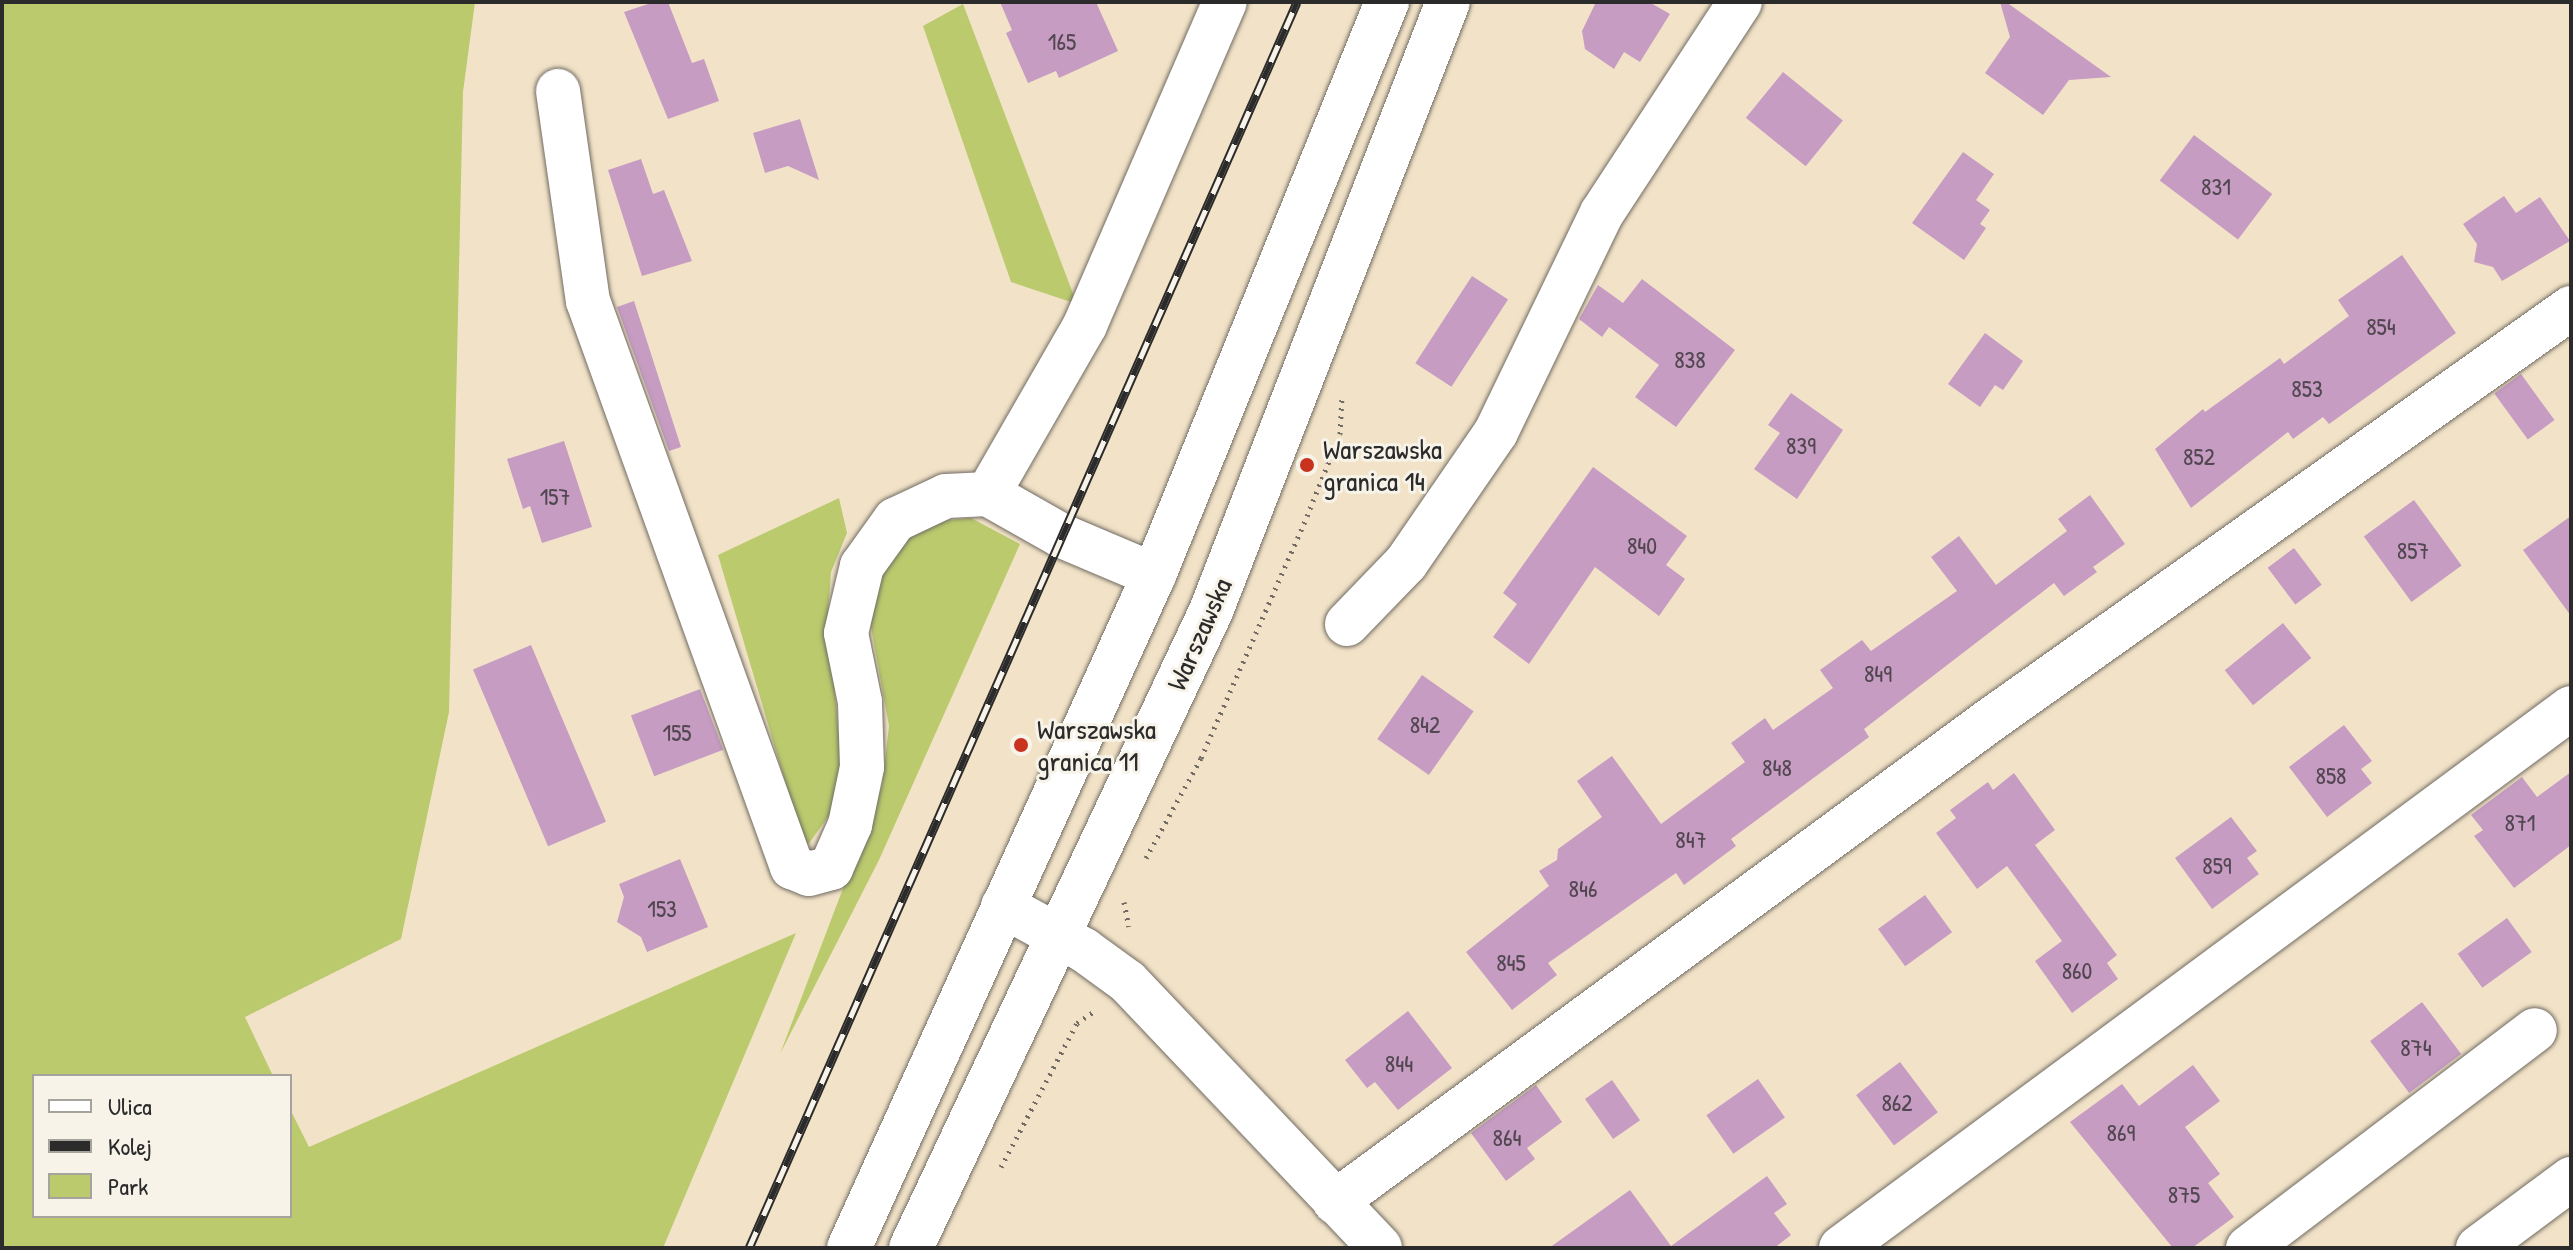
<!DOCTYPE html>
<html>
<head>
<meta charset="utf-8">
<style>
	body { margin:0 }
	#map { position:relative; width:2573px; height:1250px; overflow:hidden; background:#f2e3c8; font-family:"Patrick Hand",sans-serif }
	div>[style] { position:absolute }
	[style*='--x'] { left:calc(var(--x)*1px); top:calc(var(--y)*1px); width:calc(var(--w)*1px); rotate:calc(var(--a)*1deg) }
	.green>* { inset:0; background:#baca6d }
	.building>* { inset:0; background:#c69cc3; transform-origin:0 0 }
	.path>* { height:5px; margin-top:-2.5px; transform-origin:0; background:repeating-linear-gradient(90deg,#716b62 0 2px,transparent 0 8px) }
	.roads { filter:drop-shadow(0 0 2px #716b62) drop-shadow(0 0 2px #716b62) }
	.minor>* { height:44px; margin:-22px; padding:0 22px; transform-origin:22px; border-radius:22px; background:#fff }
	.major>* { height:44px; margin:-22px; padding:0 22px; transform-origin:22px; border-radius:22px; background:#fff }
	.rail>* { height:9px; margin-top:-4.5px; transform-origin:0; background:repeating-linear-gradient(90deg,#f7f3e8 0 18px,#2b2b2b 0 36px); box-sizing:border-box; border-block:2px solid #2b2b2b }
	.dots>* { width:22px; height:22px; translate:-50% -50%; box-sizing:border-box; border:4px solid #f7f3e8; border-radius:50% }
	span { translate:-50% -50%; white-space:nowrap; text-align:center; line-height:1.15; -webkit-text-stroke:6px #f7f3e8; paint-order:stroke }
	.number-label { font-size:24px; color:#524751 }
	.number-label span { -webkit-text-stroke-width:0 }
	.poi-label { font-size:28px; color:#2b2b2b }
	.left { translate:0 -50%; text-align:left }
	.street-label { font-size:28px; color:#2b2b2b }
	.frame { position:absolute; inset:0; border:4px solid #2b2b2b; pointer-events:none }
	.legend { position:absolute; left:32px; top:1074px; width:260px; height:144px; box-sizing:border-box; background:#f7f3e8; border:2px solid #a5a39c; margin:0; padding:10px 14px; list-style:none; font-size:24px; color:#2b2b2b }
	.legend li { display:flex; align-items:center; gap:16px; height:40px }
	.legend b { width:40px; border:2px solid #a5a39c }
</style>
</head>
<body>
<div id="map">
	<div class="green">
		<div style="clip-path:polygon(2px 2px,475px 2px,463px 92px,449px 712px,401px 939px,245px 1017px,273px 1076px,34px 1076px,34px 1216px,290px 1216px,290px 1109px,309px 1147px,796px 933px,663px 1248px,2px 1248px)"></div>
		<div style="clip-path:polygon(963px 4px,1077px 304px,1011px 282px,923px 26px)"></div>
		<div style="clip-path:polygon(839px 498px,847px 533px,831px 572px,828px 614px,841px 761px,830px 814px,805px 849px,718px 555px)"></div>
		<div style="clip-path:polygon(971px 518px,1020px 544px,879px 860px,780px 1054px,882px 786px,889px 726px,869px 616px,872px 579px,909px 536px,937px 521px)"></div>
	</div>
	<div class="building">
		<div style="clip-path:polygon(654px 2px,668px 2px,692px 63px,704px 59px,719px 101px,668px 119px,624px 12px)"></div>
		<div style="clip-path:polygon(1000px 2px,1096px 2px,1118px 51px,1059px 78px,1056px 71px,1028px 83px,1006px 33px,1012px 30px)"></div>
		<div style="clip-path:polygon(1596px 2px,1649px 2px,1670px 14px,1640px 62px,1624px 52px,1614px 69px,1585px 49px,1582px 31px)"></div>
		<div style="clip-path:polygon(2000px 2px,2006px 2px,2111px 77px,2069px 80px,2043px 115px,1985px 73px,2010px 37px)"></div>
		<div style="left:1783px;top:72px;width:77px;height:59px;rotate:39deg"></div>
		<div style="clip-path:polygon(800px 119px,819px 180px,788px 166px,765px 173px,753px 133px)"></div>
		<div style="left:2194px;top:135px;width:98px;height:57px;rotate:37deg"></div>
		<div style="clip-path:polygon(1963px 152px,1994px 174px,1976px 200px,1990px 210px,1980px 224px,1986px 228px,1964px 260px,1912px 223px)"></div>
		<div style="clip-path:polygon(641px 159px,653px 194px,664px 190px,692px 261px,642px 276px,608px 170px)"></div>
		<div style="clip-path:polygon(2504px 196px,2516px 213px,2540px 197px,2570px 241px,2502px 281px,2493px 267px,2474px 262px,2477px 244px,2463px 224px)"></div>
		<div style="clip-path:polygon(2402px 255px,2456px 333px,2329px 424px,2323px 417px,2293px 439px,2288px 432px,2191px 508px,2155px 449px,2203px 409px,2205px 412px,2280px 358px,2284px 364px,2349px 316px,2338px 300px)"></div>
		<div style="left:1472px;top:276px;width:43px;height:104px;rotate:33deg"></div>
		<div style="clip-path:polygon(1642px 279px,1735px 350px,1676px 427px,1635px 397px,1659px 365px,1609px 327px,1602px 337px,1579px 319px,1598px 285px,1623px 303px)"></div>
		<div style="clip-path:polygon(634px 301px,681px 447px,669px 451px,617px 307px)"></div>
		<div style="clip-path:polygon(1985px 333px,2023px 361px,2003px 390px,1995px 385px,1980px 407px,1948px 384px)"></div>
		<div style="left:2521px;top:374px;width:57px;height:33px;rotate:54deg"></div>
		<div style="clip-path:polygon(1791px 393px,1843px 430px,1797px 499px,1754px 469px,1780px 433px,1768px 425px)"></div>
		<div style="clip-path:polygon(564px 441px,592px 527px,542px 543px,530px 506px,523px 509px,507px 459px)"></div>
		<div style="clip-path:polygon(1593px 467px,1687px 536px,1666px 565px,1685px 579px,1659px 616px,1595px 567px,1529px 664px,1493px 637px,1517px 604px,1503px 593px)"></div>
		<div style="clip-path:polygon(2090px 495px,2125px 544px,2093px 567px,2097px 572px,2064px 596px,2054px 583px,1864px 729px,1869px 737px,1731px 839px,1736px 846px,1684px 885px,1676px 873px,1548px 963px,1557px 975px,1512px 1010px,1466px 952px,1549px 886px,1539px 871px,1557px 860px,1558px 849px,1602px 817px,1577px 781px,1612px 756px,1661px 824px,1745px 762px,1731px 743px,1765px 718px,1773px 730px,1833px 688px,1820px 670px,1862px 640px,1871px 651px,1957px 591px,1931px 557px,1959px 536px,1996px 585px,2067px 531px,2058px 519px)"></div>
		<div style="left:2414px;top:500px;width:81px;height:62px;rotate:54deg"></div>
		<div style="clip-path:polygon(2571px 516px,2571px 616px,2523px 550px)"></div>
		<div style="left:2294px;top:548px;width:46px;height:33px;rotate:53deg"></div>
		<div style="left:2283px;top:623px;width:45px;height:75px;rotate:51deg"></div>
		<div style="left:531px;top:645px;width:192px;height:63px;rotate:67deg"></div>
		<div style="left:1422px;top:675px;width:63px;height:78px;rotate:35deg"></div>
		<div style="left:700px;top:689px;width:65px;height:74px;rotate:69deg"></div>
		<div style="clip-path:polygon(2344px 725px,2372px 761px,2361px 769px,2372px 783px,2327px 817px,2289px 767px)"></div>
		<div style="clip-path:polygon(2571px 772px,2571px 845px,2514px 888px,2474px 836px,2483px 830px,2471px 815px,2522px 777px,2537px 797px)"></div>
		<div style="clip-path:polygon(2014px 773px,2055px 830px,2035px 845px,2117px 955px,2107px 963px,2118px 979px,2072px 1013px,2035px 961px,2062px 941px,2007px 866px,1977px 889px,1936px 833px,1956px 818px,1950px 810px,1988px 782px,1993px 790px)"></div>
		<div style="clip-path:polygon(2231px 817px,2257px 851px,2247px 858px,2259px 874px,2212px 909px,2175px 858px)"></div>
		<div style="clip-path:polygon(680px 859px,708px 927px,647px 952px,641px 937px,617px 922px,624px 897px,619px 884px)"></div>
		<div style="left:1925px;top:895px;width:46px;height:58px;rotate:54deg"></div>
		<div style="left:2507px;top:918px;width:42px;height:61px;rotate:54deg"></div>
		<div style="left:2422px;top:1002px;width:65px;height:65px;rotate:53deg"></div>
		<div style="clip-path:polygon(1408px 1011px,1452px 1068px,1398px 1110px,1375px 1082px,1367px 1088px,1345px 1060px)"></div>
		<div style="left:1900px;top:1062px;width:63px;height:55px;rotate:53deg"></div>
		<div style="clip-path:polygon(2193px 1065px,2220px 1101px,2185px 1127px,2220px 1174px,2208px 1183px,2234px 1217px,2192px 1248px,2173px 1248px,2070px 1122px,2122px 1084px,2139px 1106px)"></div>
		<div style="left:1758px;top:1079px;width:47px;height:63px;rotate:55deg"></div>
		<div style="left:1612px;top:1080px;width:49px;height:33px;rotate:55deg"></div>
		<div style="clip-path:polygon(1536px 1085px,1562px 1122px,1527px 1148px,1535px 1159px,1506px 1181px,1471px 1133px)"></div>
		<div style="clip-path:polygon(1767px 1176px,1787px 1204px,1774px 1213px,1791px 1235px,1774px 1248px,1549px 1248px,1630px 1190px,1671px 1246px)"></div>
	</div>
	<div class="path">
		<div style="--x:1146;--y:858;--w:114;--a:-61.2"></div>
		<div style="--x:1201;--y:758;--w:264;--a:-66.3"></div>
		<div style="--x:1307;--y:516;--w:88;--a:-68.1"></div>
		<div style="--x:1340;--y:434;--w:36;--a:-87"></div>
		<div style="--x:1124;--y:902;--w:25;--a:79"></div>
		<div style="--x:1001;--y:1167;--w:163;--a:-62.2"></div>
		<div style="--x:1077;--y:1023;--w:23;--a:-34"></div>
	</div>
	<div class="roads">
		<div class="minor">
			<div style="--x:558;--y:91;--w:212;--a:81.9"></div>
			<div style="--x:588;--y:301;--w:602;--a:70.18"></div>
			<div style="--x:792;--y:867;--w:18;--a:22"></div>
			<div style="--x:809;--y:874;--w:23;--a:-15"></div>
			<div style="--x:831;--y:868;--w:47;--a:-66.2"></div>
			<div style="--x:850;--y:825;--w:59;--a:-78.3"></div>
			<div style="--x:862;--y:767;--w:65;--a:-91.8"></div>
			<div style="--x:860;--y:702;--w:70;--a:-101.5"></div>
			<div style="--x:846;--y:633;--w:69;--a:-76.6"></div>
			<div style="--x:862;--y:566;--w:57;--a:-54.3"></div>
			<div style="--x:895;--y:520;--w:56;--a:-25.2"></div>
			<div style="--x:946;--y:496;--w:42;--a:-2.7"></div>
			<div style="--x:988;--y:494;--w:85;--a:29.6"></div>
			<div style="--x:1062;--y:536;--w:100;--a:23"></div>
			<div style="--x:988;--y:494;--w:195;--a:-60.1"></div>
			<div style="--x:1085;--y:325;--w:352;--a:-66.6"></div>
			<div style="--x:1347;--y:624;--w:85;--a:-46"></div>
			<div style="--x:1406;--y:563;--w:159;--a:-55.5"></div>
			<div style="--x:1496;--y:432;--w:243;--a:-64.2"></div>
			<div style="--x:1602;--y:213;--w:252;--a:-56.8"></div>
			<div style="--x:1003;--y:906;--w:92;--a:28.5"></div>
			<div style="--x:1084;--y:950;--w:54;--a:36"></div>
			<div style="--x:1128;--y:982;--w:366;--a:46.5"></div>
			<div style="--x:1335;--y:1202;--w:817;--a:-36.34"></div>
			<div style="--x:1993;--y:718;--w:709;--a:-35.35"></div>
			<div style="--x:1841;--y:1248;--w:908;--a:-36.49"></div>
			<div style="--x:2248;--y:1248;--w:360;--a:-37.2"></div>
			<div style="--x:2478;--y:1248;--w:116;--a:-36.6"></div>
		</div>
		<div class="major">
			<div style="--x:849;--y:1248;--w:739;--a:-65.62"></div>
			<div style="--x:1154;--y:575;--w:619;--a:-67.87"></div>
			<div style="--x:911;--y:1248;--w:704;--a:-64.78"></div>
			<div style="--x:1211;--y:611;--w:653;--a:-68.74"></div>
		</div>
	</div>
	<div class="rail">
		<div style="--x:749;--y:1248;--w:1361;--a:-66.26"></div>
	</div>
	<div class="dots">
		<div style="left:1307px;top:465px;background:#c8321e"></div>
		<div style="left:1021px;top:745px;background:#c8321e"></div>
	</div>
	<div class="number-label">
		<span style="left:1062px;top:42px">165</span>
		<span style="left:2216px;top:187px">831</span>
		<span style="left:2381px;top:327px">854</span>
		<span style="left:1690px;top:360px">838</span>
		<span style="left:2307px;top:389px">853</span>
		<span style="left:1801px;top:446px">839</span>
		<span style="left:2199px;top:457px">852</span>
		<span style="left:555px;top:497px">157</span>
		<span style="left:1642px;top:546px">840</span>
		<span style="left:2413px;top:551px">857</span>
		<span style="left:1878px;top:674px">849</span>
		<span style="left:1425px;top:725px">842</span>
		<span style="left:677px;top:733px">155</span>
		<span style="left:1777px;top:768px">848</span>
		<span style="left:2331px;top:776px">858</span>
		<span style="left:2520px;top:823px">871</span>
		<span style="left:1691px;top:840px">847</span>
		<span style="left:2217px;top:866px">859</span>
		<span style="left:1583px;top:889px">846</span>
		<span style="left:662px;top:909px">153</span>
		<span style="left:1511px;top:963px">845</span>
		<span style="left:2077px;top:971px">860</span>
		<span style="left:2416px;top:1048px">874</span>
		<span style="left:1399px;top:1064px">844</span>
		<span style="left:1897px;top:1103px">862</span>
		<span style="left:2121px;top:1133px">869</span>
		<span style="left:1507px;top:1138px">864</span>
		<span style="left:2184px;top:1195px">875</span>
	</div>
	<div class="poi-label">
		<span class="left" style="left:1323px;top:465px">Warszawska<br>granica 14</span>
		<span class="left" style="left:1037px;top:745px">Warszawska<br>granica 11</span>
	</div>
	<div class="street-label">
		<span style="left:1199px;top:634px;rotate:-66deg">Warszawska</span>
	</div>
	<div class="frame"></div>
	<ul class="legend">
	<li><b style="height:10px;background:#fff"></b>Ulica</li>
	<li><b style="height:10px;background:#2b2b2b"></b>Kolej</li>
	<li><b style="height:22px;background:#baca6d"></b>Park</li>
	</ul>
</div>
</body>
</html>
